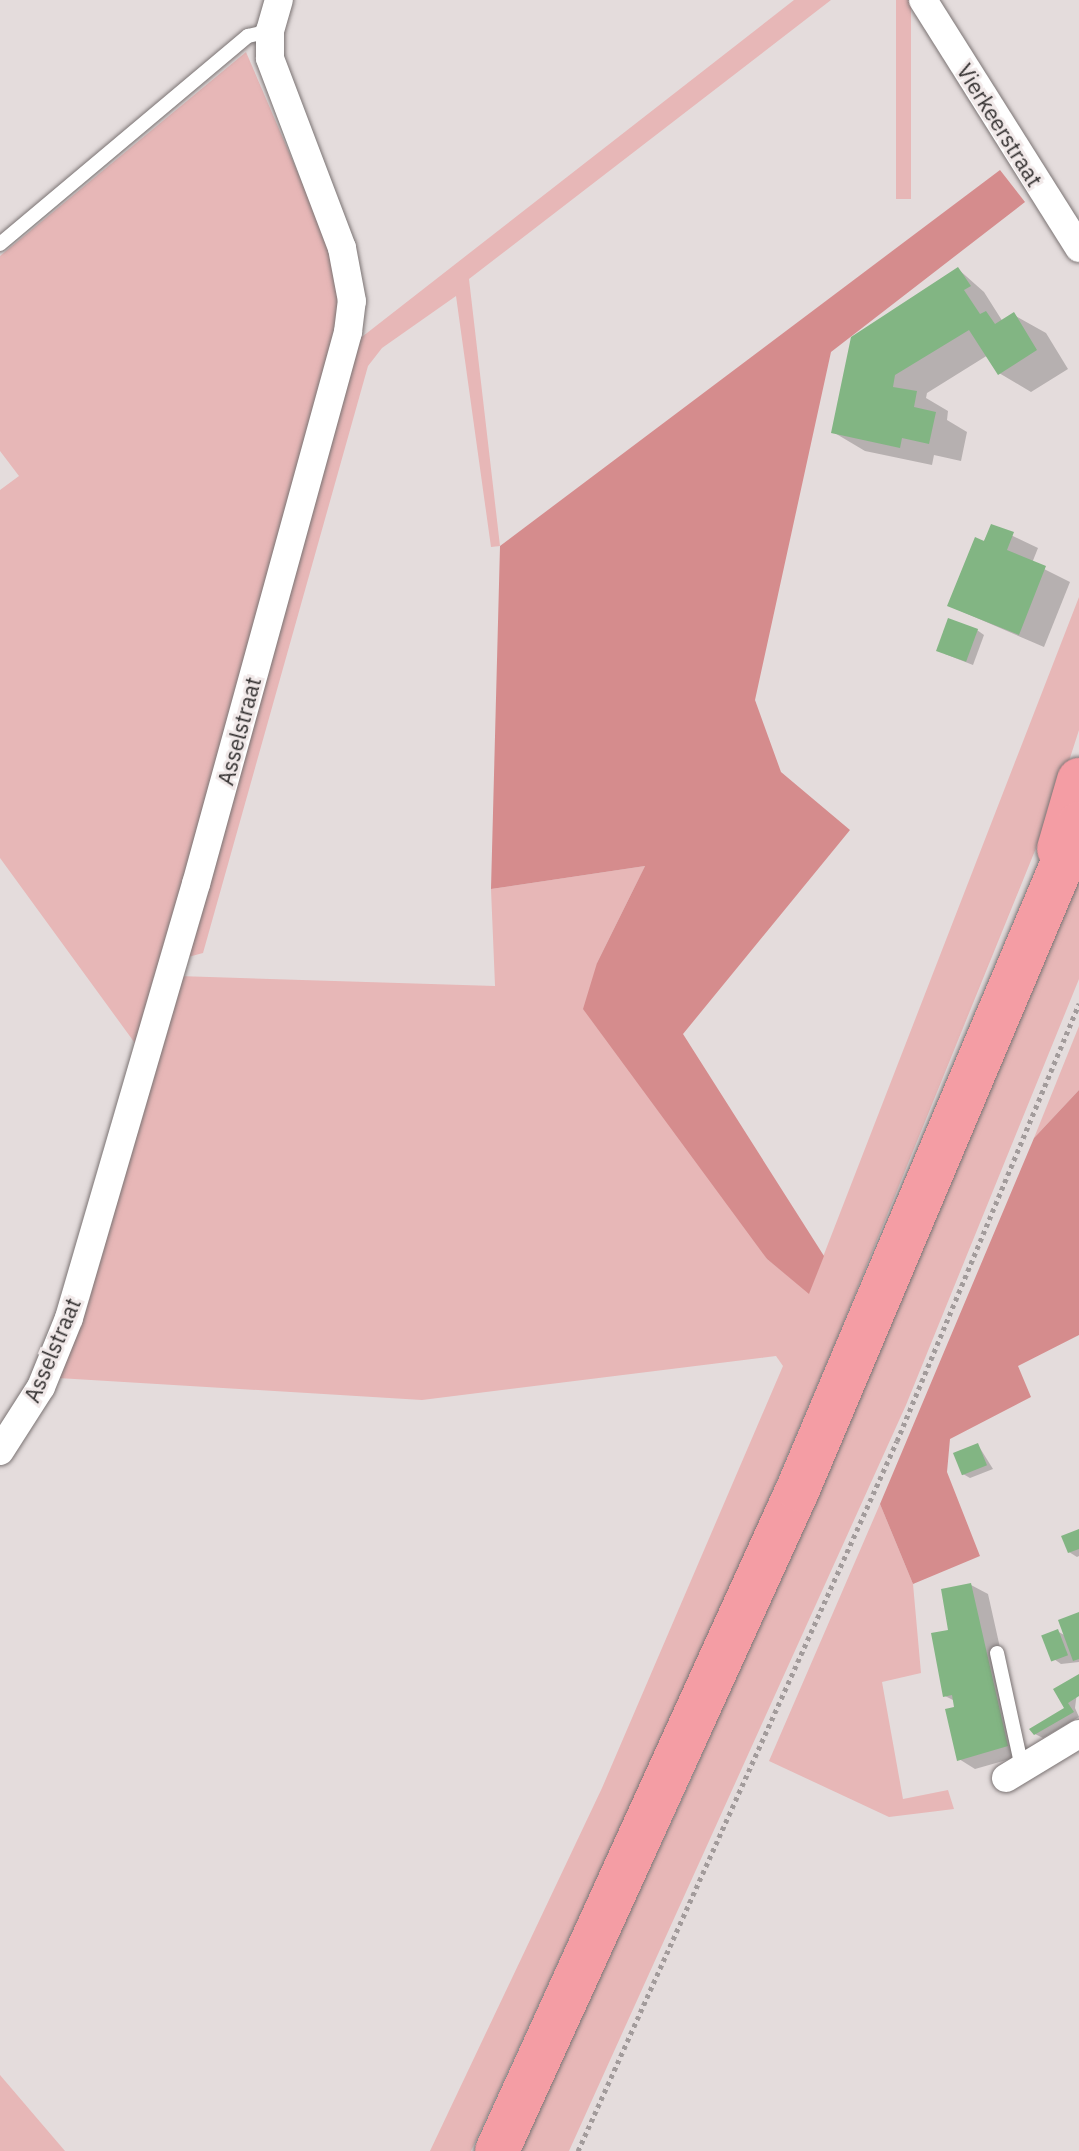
<!DOCTYPE html>
<html>
<head>
<meta charset="utf-8">
<style>
	body { margin:0 }
	#map { position:relative; width:1079px; height:2151px; overflow:hidden; background:#e4dcdc; font-family:"IBM Plex Sans",sans-serif }
	div>[style] { position:absolute }
	[style*='--x'] { left:calc(var(--x)*1px); top:calc(var(--y)*1px); width:calc(var(--w)*1px); rotate:calc(var(--a)*1deg) }
	.green>* { inset:0; background:#e7b7b7; transform-origin:0 0 }
	.forest>* { inset:0; background:#d58c8d }
	.shadow>* { inset:0; background:#0003 }
	.building>* { inset:0; background:#82b583; transform-origin:0 0 }
	.path>* { height:5px; margin-top:-2.5px; transform-origin:0; background:repeating-linear-gradient(90deg,#a29b9b 0 4px,transparent 0 8px) }
	.roads { filter:drop-shadow(0 0 2px #7a7373) drop-shadow(0 0 2px #7a7373) }
	.service>* { height:14px; margin:-7px; padding:0 7px; transform-origin:7px; border-radius:7px; background:#fff }
	.minor>* { height:28px; margin:-14px; padding:0 14px; transform-origin:14px; border-radius:14px; background:#fff }
	.primary>* { height:44px; margin:-22px; padding:0 22px; transform-origin:22px; border-radius:22px; background:#f49da4 }
	span { translate:-50% -50%; white-space:nowrap; text-align:center; line-height:1.15; -webkit-text-stroke:6px #f1e9e9; paint-order:stroke }
	.street-label { font-size:22px; color:#333030 }
</style>
</head>
<body>
<div id="map">
	<div class="green">
		<div style="clip-path:polygon(794px 0,831px 0,469px 279px,500px 546px,491px 547px,456px 296px,382px 348px,368px 366px,203px 953px,181px 959px,358px 340px)"></div>
		<div style="left:896px;top:0;width:15px;height:199px"></div>
		<div style="clip-path:polygon(246px 52px,325px 236px,340px 295px,330px 358px,137px 1046px,0 858px,0 490px,19px 476px,0 451px,0 256px)"></div>
		<div style="clip-path:polygon(1079px 597px,1079px 730px,1060px 789px,838px 1336px,739px 1569px,471px 2151px,430px 2151px,602px 1788px,783px 1366px,776px 1356px,422px 1400px,58px 1378px,178px 976px,495px 986px,491px 889px,645px 866px,597px 963px,767px 1259px,809px 1293px)"></div>
		<div style="clip-path:polygon(1079px 860px,1079px 979px,906px 1405px,569px 2151px,518px 2151px,690px 1782px,849px 1415px)"></div>
		<div style="clip-path:polygon(1079px 1026px,1079px 1090px,1034px 1138px)"></div>
		<div style="clip-path:polygon(880px 1504px,913px 1584px,921px 1673px,882px 1682px,903px 1799px,948px 1790px,954px 1809px,889px 1817px,769px 1761px)"></div>
		<div style="clip-path:polygon(0 2075px,65px 2151px,0 2151px)"></div>
	</div>
	<div class="forest">
		<div style="clip-path:polygon(1000px 170px,1025px 202px,831px 352px,755px 700px,781px 772px,850px 830px,683px 1034px,824px 1256px,809px 1294px,767px 1259px,583px 1009px,597px 963px,645px 866px,491px 889px,500px 546px)"></div>
		<div style="clip-path:polygon(1079px 1090px,1079px 1335px,1018px 1366px,1031px 1397px,950px 1439px,947px 1472px,980px 1556px,913px 1584px,880px 1504px,1034px 1138px)"></div>
	</div>
	<div class="shadow">
		<div style="clip-path:polygon(958px 269px,984px 292px,1003px 322px,1014px 315px,1046px 333px,1068px 369px,1031px 392px,999px 373px,988px 355px,927px 393px,926px 398px,948px 411px,947px 420px,967px 432px,961px 461px,934px 455px,932px 465px,865px 451px,833px 432px)"></div>
		<div style="clip-path:polygon(992px 526px,1038px 548px,1032px 563px,1070px 582px,1044px 647px,949px 606px)"></div>
		<div style="clip-path:polygon(977px 630px,984px 635px,973px 665px,945px 654px)"></div>
		<div style="clip-path:polygon(978px 1445px,993px 1469px,970px 1478px,963px 1474px)"></div>
		<div style="clip-path:polygon(1079px 1531px,1079px 1556px,1077px 1557px,1069px 1552px)"></div>
		<div style="clip-path:polygon(971px 1585px,988px 1594px,1024px 1755px,975px 1769px,959px 1759px,955px 1701px,945px 1696px,951px 1631px)"></div>
		<div style="clip-path:polygon(1079px 1614px,1079px 1662px,1061px 1664px,1054px 1659px,1057px 1631px,1066px 1636px)"></div>
		<div style="clip-path:polygon(1079px 1676px,1075px 1708px,1079px 1717px,1043px 1738px,1035px 1734px,1067px 1709px,1056px 1690px)"></div>
	</div>
	<div class="building">
		<div style="clip-path:polygon(958px 267px,971px 286px,964px 290px,980px 314px,986px 311px,995px 324px,1014px 312px,1037px 350px,998px 375px,969px 330px,895px 375px,893px 387px,917px 391px,914px 407px,936px 412px,929px 444px,902px 438px,900px 448px,831px 433px,851px 337px)"></div>
		<div style="clip-path:polygon(991px 524px,1014px 532px,1007px 550px,1046px 566px,1019px 635px,947px 606px,975px 537px,984px 541px)"></div>
		<div style="left:948px;top:618px;width:32px;height:35px;rotate:20deg"></div>
		<div style="left:978px;top:1443px;width:24px;height:27px;rotate:68deg"></div>
		<div style="clip-path:polygon(1079px 1529px,1079px 1549px,1068px 1553px,1061px 1536px)"></div>
		<div style="clip-path:polygon(971px 1583px,1008px 1746px,957px 1761px,945px 1709px,954px 1707px,952px 1695px,943px 1697px,931px 1633px,948px 1630px,941px 1589px)"></div>
		<div style="clip-path:polygon(1079px 1612px,1079px 1659px,1073px 1661px,1058px 1620px)"></div>
		<div style="left:1058px;top:1629px;width:28px;height:18px;rotate:69deg"></div>
		<div style="clip-path:polygon(1079px 1674px,1079px 1696px,1068px 1703px,1074px 1712px,1034px 1735px,1029px 1729px,1064px 1708px,1053px 1689px)"></div>
	</div>
	<div class="path">
		<div style="--x:578;--y:2151;--w:778;--a:-65.81"></div>
		<div style="--x:897;--y:1441;--w:474;--a:-67.4"></div>
	</div>
	<div class="roads">
		<div class="service">
			<div style="--x:0;--y:244;--w:324;--a:-40"></div>
			<div style="--x:248;--y:36;--w:23;--a:-13"></div>
			<div style="--x:997;--y:1653;--w:118;--a:77.7"></div>
		</div>
		<div class="minor">
			<div style="--x:923;--y:0;--w:293;--a:57.8"></div>
			<div style="--x:0;--y:1451;--w:76;--a:-57.4"></div>
			<div style="--x:41;--y:1387;--w:74;--a:-67.9"></div>
			<div style="--x:69;--y:1318;--w:452;--a:-73.7"></div>
			<div style="--x:196;--y:884;--w:573;--a:-74.6"></div>
			<div style="--x:348;--y:332;--w:31;--a:-83"></div>
			<div style="--x:352;--y:301;--w:54;--a:-100.7"></div>
			<div style="--x:342;--y:248;--w:203;--a:-110.8"></div>
			<div style="--x:270;--y:58;--w:27;--a:-90"></div>
			<div style="--x:270;--y:31;--w:32;--a:-74"></div>
			<div style="--x:1006;--y:1778;--w:85;--a:-31.1"></div>
		</div>
		<div class="primary">
			<div style="--x:1059;--y:849;--w:72;--a:-73.8"></div>
			<div style="--x:497;--y:2151;--w:727;--a:-65.55"></div>
			<div style="--x:798;--y:1489;--w:722;--a:-67.09"></div>
		</div>
	</div>
	<div class="street-label">
		<span style="left:1000px;top:125px;rotate:58deg">Vierkeerstraat</span>
		<span style="left:239px;top:731px;rotate:-75deg">Asselstraat</span>
		<span style="left:52px;top:1350px;rotate:-67deg">Asselstraat</span>
	</div>
</div>
</body>
</html>
